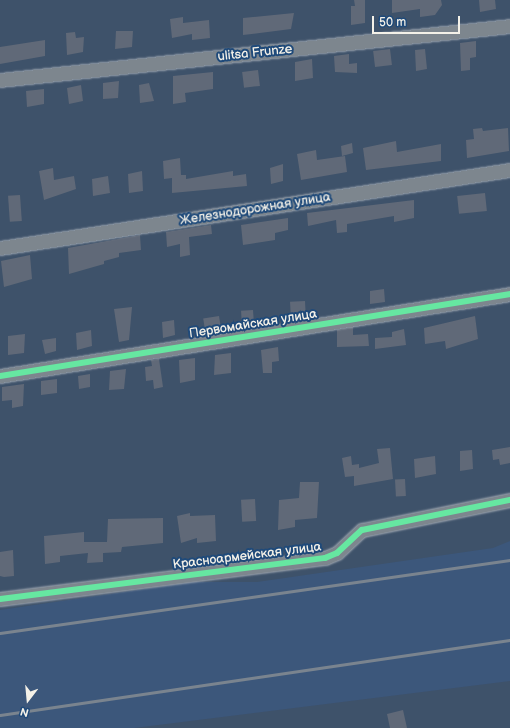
<!DOCTYPE html>
<html>
<head>
<meta charset="utf-8">
<style>
	body { margin:0 }
	#map { position:relative; width:510px; height:728px; overflow:hidden; background:#3e526a; font-family:"Balsamiq Sans",sans-serif }
	div>[style] { position:absolute }
	[style*='--x'] { left:calc(var(--x)*1px); top:calc(var(--y)*1px); width:calc(var(--w)*1px); rotate:calc(var(--a)*1deg) }
	.built>* { inset:0; background:#3c577b }
	.building>* { inset:0; background:#606978; transform-origin:0 0 }
	.roads { filter:drop-shadow(0 0 1px #a0a8b2) drop-shadow(0 0 1px #a0a8b2) }
	.street>* { height:13px; margin:-6.5px; padding:0 6.5px; transform-origin:6.5px; border-radius:6.5px; background:#7d868e }
	.rail>* { height:3px; margin:-1.5px; padding:0 1.5px; transform-origin:1.5px; border-radius:1.5px; background:#7a848f }
	.cycleway>* { height:6px; margin:-3px; padding:0 3px; transform-origin:3px; border-radius:3px; background:#66e7a1 }
	span { translate:-50% -50%; white-space:nowrap; text-align:center; line-height:1.15; -webkit-text-stroke:4px #1f4a7a; paint-order:stroke }
	.street-label { font-size:13px; color:#f4f1e8 }
	.north { position:absolute; left:8px; top:680px; width:40px; height:40px; -webkit-text-stroke:3px #1f4a7a; paint-order:stroke; rotate:196deg; font-size:11px; font-weight:700; line-height:16px; text-align:center; color:#f4f1e8 }
	.north::after { content:''; display:block; margin:auto; width:14px; height:18px; background:#f4f1e8; clip-path:polygon(50% 0,100% 100%,50% 72%,0 100%) }
	.scale { position:absolute; left:372px; top:16px; width:88px; height:18px; box-sizing:border-box; border:2px solid #f4f1e8; border-top:0; padding-left:5px; font-size:12px; line-height:14px; white-space:nowrap; color:#f4f1e8; -webkit-text-stroke:3px #1f4a7a; paint-order:stroke }
</style>
</head>
<body>
<div id="map">
	<div class="built">
		<div style="clip-path:polygon(510px 541px,510px 681px,134px 728px,0 728px,0 610px,192px 582px,257px 582px,493px 548px)"></div>
	</div>
	<div class="building">
		<div style="clip-path:polygon(354px 0,365px 0,365px 23px,351px 25px,351px 6px,355px 6px)"></div>
		<div style="clip-path:polygon(392px 0,441px 0,442px 5px,435px 15px,420px 17px,420px 9px,392px 13px)"></div>
		<div style="clip-path:polygon(479px 0,495px 0,496px 9px,480px 12px)"></div>
		<div style="clip-path:polygon(294px 13px,291px 29px,243px 35px,243px 18px)"></div>
		<div style="clip-path:polygon(183px 17px,183px 23px,209px 20px,210px 38px,192px 40px,192px 34px,172px 38px,170px 19px)"></div>
		<div style="clip-path:polygon(116px 31px,133px 31px,132px 47px,115px 49px)"></div>
		<div style="clip-path:polygon(75px 32px,76px 38px,84px 37px,83px 52px,67px 55px,66px 33px)"></div>
		<div style="clip-path:polygon(45px 40px,45px 56px,0 64px,0 47px)"></div>
		<div style="clip-path:polygon(476px 41px,476px 57px,470px 58px,470px 70px,461px 71px,460px 43px)"></div>
		<div style="left:390px;top:49px;width:16px;height:17px;rotate:83deg"></div>
		<div style="clip-path:polygon(425px 49px,427px 69px,416px 71px,415px 50px)"></div>
		<div style="clip-path:polygon(349px 54px,349px 64px,357px 63px,357px 73px,335px 72px,334px 56px)"></div>
		<div style="clip-path:polygon(312px 59px,313px 78px,295px 81px,295px 62px)"></div>
		<div style="left:258px;top:70px;width:16px;height:16px;rotate:83deg"></div>
		<div style="clip-path:polygon(213px 72px,213px 89px,185px 93px,186px 102px,173px 104px,173px 76px)"></div>
		<div style="clip-path:polygon(119px 81px,118px 98px,103px 99px,103px 83px)"></div>
		<div style="clip-path:polygon(149px 83px,154px 101px,140px 103px,139px 85px)"></div>
		<div style="clip-path:polygon(81px 85px,83px 101px,69px 104px,67px 88px)"></div>
		<div style="clip-path:polygon(44px 89px,44px 104px,27px 107px,26px 91px)"></div>
		<div style="clip-path:polygon(482px 128px,483px 131px,508px 128px,509px 151px,467px 158px,466px 140px,474px 139px,473px 129px)"></div>
		<div style="clip-path:polygon(396px 141px,397px 152px,441px 144px,441px 161px,366px 170px,363px 148px)"></div>
		<div style="clip-path:polygon(352px 143px,353px 153px,342px 156px,341px 146px)"></div>
		<div style="clip-path:polygon(316px 150px,317px 160px,345px 156px,347px 172px,301px 180px,297px 154px)"></div>
		<div style="clip-path:polygon(180px 158px,181px 175px,186px 175px,186px 179px,233px 171px,233px 176px,246px 174px,247px 186px,172px 193px,172px 178px,164px 179px,163px 161px)"></div>
		<div style="clip-path:polygon(283px 164px,283px 181px,271px 184px,270px 168px)"></div>
		<div style="clip-path:polygon(53px 168px,54px 180px,74px 176px,76px 189px,44px 200px,39px 171px)"></div>
		<div style="clip-path:polygon(142px 171px,143px 191px,129px 193px,128px 174px)"></div>
		<div style="clip-path:polygon(108px 176px,110px 193px,93px 196px,92px 179px)"></div>
		<div style="left:485px;top:193px;width:18px;height:28px;rotate:84deg"></div>
		<div style="left:20px;top:195px;width:26px;height:12px;rotate:86deg"></div>
		<div style="clip-path:polygon(414px 200px,414px 218px,394px 222px,394px 216px,347px 224px,347px 232px,337px 233px,336px 220px,308px 226px,307px 213px)"></div>
		<div style="clip-path:polygon(288px 218px,288px 230px,275px 233px,275px 240px,243px 245px,241px 225px)"></div>
		<div style="clip-path:polygon(211px 225px,212px 234px,189px 237px,190px 255px,180px 257px,180px 244px,167px 247px,166px 232px)"></div>
		<div style="clip-path:polygon(140px 235px,141px 250px,119px 253px,119px 257px,104px 261px,104px 264px,69px 274px,68px 248px)"></div>
		<div style="clip-path:polygon(30px 255px,32px 279px,4px 287px,1px 261px)"></div>
		<div style="clip-path:polygon(384px 289px,385px 302px,370px 304px,370px 291px)"></div>
		<div style="left:305px;top:301px;width:18px;height:15px;rotate:87deg"></div>
		<div style="clip-path:polygon(132px 307px,129px 340px,119px 342px,114px 309px)"></div>
		<div style="left:253px;top:310px;width:13px;height:12px;rotate:86deg"></div>
		<div style="left:219px;top:316px;width:12px;height:16px;rotate:81deg"></div>
		<div style="clip-path:polygon(475px 316px,478px 339px,446px 349px,445px 341px,425px 344px,424px 328px)"></div>
		<div style="clip-path:polygon(174px 320px,175px 335px,163px 338px,162px 322px)"></div>
		<div style="clip-path:polygon(353px 327px,353px 335px,368px 334px,369px 346px,337px 347px,337px 330px)"></div>
		<div style="clip-path:polygon(404px 329px,406px 345px,375px 349px,375px 338px,392px 337px,392px 332px)"></div>
		<div style="clip-path:polygon(91px 330px,92px 346px,77px 350px,76px 333px)"></div>
		<div style="clip-path:polygon(25px 334px,24px 353px,8px 355px,8px 336px)"></div>
		<div style="clip-path:polygon(56px 338px,56px 351px,45px 354px,42px 340px)"></div>
		<div style="clip-path:polygon(278px 347px,279px 361px,272px 362px,272px 373px,263px 373px,261px 350px)"></div>
		<div style="clip-path:polygon(231px 353px,231px 373px,214px 375px,215px 355px)"></div>
		<div style="clip-path:polygon(195px 358px,195px 380px,180px 383px,179px 360px)"></div>
		<div style="clip-path:polygon(159px 359px,163px 387px,154px 389px,153px 380px,146px 381px,145px 367px,152px 366px,151px 360px)"></div>
		<div style="clip-path:polygon(126px 369px,124px 389px,109px 390px,110px 371px)"></div>
		<div style="clip-path:polygon(90px 374px,90px 387px,79px 389px,78px 376px)"></div>
		<div style="clip-path:polygon(57px 379px,57px 393px,41px 395px,41px 381px)"></div>
		<div style="clip-path:polygon(24px 384px,23px 406px,12px 408px,12px 400px,2px 401px,2px 387px)"></div>
		<div style="clip-path:polygon(510px 447px,510px 463px,500px 465px,499px 459px,493px 460px,492px 450px)"></div>
		<div style="clip-path:polygon(390px 448px,393px 479px,354px 486px,354px 476px,345px 477px,342px 458px,351px 456px,352px 465px,359px 464px,359px 468px,379px 463px,377px 449px)"></div>
		<div style="clip-path:polygon(472px 450px,473px 469px,460px 471px,460px 451px)"></div>
		<div style="clip-path:polygon(435px 456px,436px 474px,415px 478px,414px 459px)"></div>
		<div style="left:405px;top:479px;width:17px;height:10px;rotate:87deg"></div>
		<div style="clip-path:polygon(300px 482px,319px 482px,317px 518px,295px 520px,295px 527px,278px 530px,279px 500px,299px 498px)"></div>
		<div style="left:255px;top:499px;width:22px;height:14px;rotate:87deg"></div>
		<div style="clip-path:polygon(190px 513px,190px 516px,215px 515px,216px 541px,197px 543px,197px 538px,181px 543px,177px 516px)"></div>
		<div style="clip-path:polygon(163px 518px,163px 543px,122px 547px,121px 552px,103px 553px,103px 562px,87px 563px,88px 553px,60px 556px,60px 562px,45px 564px,44px 536px,84px 532px,84px 542px,107px 542px,108px 519px)"></div>
		<div style="clip-path:polygon(13px 550px,14px 576px,4px 577px,0 576px,0 552px)"></div>
		<div style="clip-path:polygon(403px 710px,407px 728px,390px 728px,387px 714px)"></div>
	</div>
	<div class="roads">
		<div class="street">
			<div style="--x:0;--y:80;--w:513;--a:-6.04"></div>
			<div style="--x:0;--y:248;--w:516;--a:-8.7"></div>
			<div style="--x:0;--y:376;--w:517;--a:-9.13"></div>
			<div style="--x:0;--y:599;--w:328;--a:-7.2"></div>
			<div style="--x:325;--y:558;--w:13;--a:-23"></div>
			<div style="--x:337;--y:553;--w:34;--a:-43"></div>
			<div style="--x:362;--y:530;--w:151;--a:-11.5"></div>
		</div>
	</div>
	<div class="rail">
		<div style="--x:0;--y:633;--w:515;--a:-8.15"></div>
		<div style="--x:0;--y:715;--w:515;--a:-8.37"></div>
	</div>
	<div class="cycleway">
		<div style="--x:0;--y:376;--w:517;--a:-9.13"></div>
		<div style="--x:0;--y:599;--w:328;--a:-7.2"></div>
		<div style="--x:325;--y:558;--w:13;--a:-23"></div>
		<div style="--x:337;--y:553;--w:34;--a:-43"></div>
		<div style="--x:362;--y:530;--w:151;--a:-11.5"></div>
	</div>
	<div class="street-label">
		<span style="left:255px;top:53px;rotate:-6deg">ulitsa Frunze</span>
		<span style="left:255px;top:209px;rotate:-9deg">Железнодорожная улица</span>
		<span style="left:253px;top:324px;rotate:-9deg">Первомайская улица</span>
		<span style="left:247px;top:556px;rotate:-7deg">Красноармейская улица</span>
	</div>
	<div class="north">N</div>
	<div class="scale">50 m</div>
</div>
</body>
</html>
